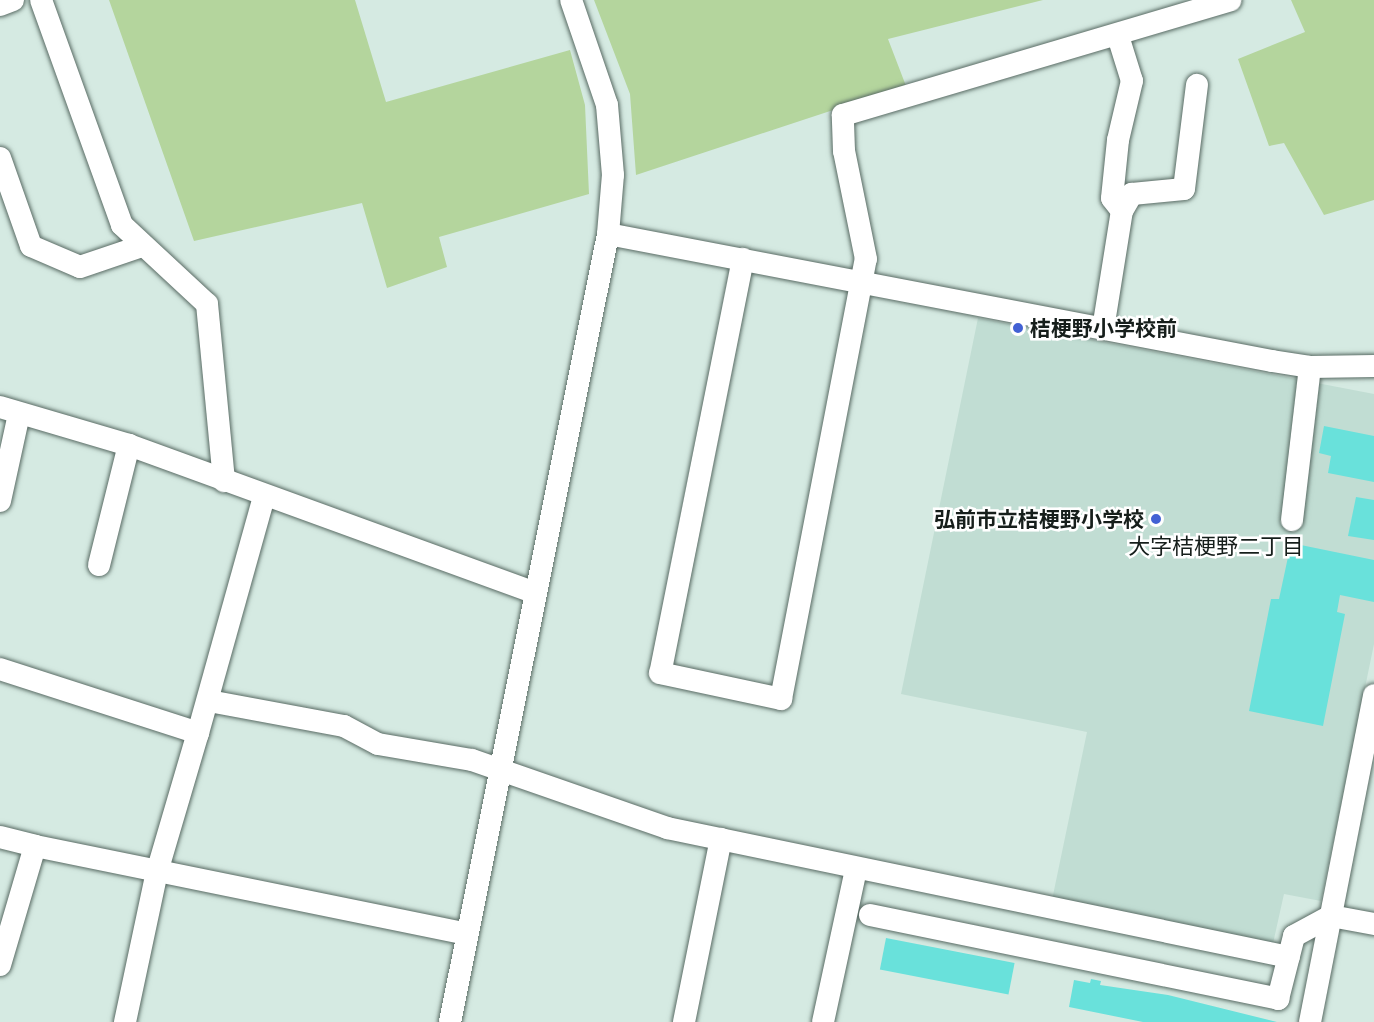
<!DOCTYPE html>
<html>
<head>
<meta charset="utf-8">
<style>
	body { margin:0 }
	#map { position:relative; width:1374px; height:1022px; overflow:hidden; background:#d5eae2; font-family:Manrope,"Noto Sans JP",sans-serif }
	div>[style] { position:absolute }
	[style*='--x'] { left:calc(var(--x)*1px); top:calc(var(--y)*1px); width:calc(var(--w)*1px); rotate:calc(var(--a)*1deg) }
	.built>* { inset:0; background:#c1ddd3 }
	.green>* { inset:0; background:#b4d59d }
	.building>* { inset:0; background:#69e1db; transform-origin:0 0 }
	.roads { filter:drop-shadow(0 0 2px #596b64) drop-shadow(0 0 2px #596b64) }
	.minor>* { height:22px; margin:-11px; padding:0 11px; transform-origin:11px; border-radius:11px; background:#fff }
	.dots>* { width:16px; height:16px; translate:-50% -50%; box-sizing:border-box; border:3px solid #fff; border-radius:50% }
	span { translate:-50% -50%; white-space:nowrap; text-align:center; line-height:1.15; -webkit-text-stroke:5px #fff; paint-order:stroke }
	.poi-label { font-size:21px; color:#161e1b; font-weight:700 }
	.left { translate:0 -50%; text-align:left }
	.right { translate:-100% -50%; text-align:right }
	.neighbourhood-label { font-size:22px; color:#161e1b }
</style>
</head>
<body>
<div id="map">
	<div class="built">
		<div style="clip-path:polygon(978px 318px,1374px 394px,1374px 644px,1321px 901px,1284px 894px,1272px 948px,1052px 900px,1087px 732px,901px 694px)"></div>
	</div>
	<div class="green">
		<div style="clip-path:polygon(109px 0,355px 0,386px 102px,570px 50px,585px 105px,589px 194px,439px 237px,447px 267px,387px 288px,362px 203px,194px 241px)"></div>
		<div style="clip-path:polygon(594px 0,1043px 0,888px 39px,906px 86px,636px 175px,630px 94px)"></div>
		<div style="clip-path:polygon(1291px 0,1374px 0,1374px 200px,1324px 215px,1284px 143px,1269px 146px,1238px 59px,1305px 32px)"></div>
	</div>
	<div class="building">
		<div style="clip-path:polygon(1324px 426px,1374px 436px,1374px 482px,1328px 473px,1331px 456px,1319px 453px)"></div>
		<div style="clip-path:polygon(1356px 497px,1374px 500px,1374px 540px,1348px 536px)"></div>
		<div style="clip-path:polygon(1291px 543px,1374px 560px,1374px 602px,1340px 595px,1337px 612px,1345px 614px,1323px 726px,1249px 711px,1271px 599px,1279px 599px)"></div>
		<div style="left:886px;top:938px;width:131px;height:32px;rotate:11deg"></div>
		<div style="clip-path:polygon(1091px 979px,1101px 981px,1100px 985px,1168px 995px,1277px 1022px,1143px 1022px,1069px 1007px,1074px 980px,1090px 983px)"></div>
	</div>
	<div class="roads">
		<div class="minor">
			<div style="--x:41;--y:0;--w:239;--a:70.2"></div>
			<div style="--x:122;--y:225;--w:116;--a:42.9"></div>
			<div style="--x:207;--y:304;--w:178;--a:84.5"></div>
			<div style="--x:0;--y:5;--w:14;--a:-21"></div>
			<div style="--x:0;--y:158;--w:93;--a:70.6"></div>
			<div style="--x:31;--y:246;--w:53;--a:23.2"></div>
			<div style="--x:80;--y:267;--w:65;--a:-18.7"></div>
			<div style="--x:1122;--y:211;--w:20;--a:-60"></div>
			<div style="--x:1132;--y:194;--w:52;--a:-5.5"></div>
			<div style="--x:1184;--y:189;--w:105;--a:-82.9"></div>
			<div style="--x:608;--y:234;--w:676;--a:10.83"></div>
			<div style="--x:1272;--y:361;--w:38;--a:9"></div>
			<div style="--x:1310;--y:367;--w:64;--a:-0.9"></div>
			<div style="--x:743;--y:259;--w:422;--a:101.3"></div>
			<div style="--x:660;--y:673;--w:124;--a:12.1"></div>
			<div style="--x:781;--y:699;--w:448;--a:-79.1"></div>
			<div style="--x:866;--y:259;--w:110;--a:-101.5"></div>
			<div style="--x:844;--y:151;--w:36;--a:-92"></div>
			<div style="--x:843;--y:115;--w:404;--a:-16.5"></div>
			<div style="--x:1103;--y:329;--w:120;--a:-80.9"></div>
			<div style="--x:1122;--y:211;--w:16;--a:-128"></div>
			<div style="--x:1112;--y:198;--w:58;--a:-84.1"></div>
			<div style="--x:1118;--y:140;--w:61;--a:-76.7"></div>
			<div style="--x:1132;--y:81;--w:47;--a:-107.3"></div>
			<div style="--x:0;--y:407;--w:134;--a:16.4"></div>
			<div style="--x:129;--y:445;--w:432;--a:20"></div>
			<div style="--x:0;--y:501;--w:89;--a:-77.7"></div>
			<div style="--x:1292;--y:520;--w:154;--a:-83.3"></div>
			<div style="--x:99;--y:565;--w:124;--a:-76"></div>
			<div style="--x:0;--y:669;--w:208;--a:17.9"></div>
			<div style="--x:198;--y:733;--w:246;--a:-74.4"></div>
			<div style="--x:209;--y:701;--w:137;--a:10.5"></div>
			<div style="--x:344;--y:726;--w:38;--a:28"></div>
			<div style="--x:378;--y:744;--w:95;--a:9.7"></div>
			<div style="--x:472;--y:760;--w:207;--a:19.2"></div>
			<div style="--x:667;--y:828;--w:635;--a:11.72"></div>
			<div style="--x:0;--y:837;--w:36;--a:14"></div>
			<div style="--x:870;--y:915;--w:417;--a:11.6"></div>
			<div style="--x:1278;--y:999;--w:65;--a:-75.7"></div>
			<div style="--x:1294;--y:936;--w:42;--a:-28.4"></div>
			<div style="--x:1331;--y:916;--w:44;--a:10.5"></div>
			<div style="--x:0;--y:965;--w:124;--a:-73.6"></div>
			<div style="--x:35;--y:846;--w:441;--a:11.5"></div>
			<div style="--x:125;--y:1022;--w:153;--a:-78"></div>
			<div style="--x:157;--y:872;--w:145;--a:-73.6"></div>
			<div style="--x:450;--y:1022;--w:804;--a:-78.66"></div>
			<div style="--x:608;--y:234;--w:59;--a:-85.2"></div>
			<div style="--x:613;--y:175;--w:70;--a:-94.9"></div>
			<div style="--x:607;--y:105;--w:111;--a:-108.9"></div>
			<div style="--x:684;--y:1022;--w:187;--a:-78.6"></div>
			<div style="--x:823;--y:1022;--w:157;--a:-77.8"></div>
			<div style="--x:1310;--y:1022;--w:333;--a:-78.9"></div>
		</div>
	</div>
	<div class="dots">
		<div style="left:1018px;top:328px;background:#4261d4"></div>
		<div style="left:1156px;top:519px;background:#4261d4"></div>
	</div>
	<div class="poi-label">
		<span class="left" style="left:1030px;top:328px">桔梗野小学校前</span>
		<span class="right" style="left:1144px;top:519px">弘前市立桔梗野小学校</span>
	</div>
	<div class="neighbourhood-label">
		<span style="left:1216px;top:547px">大字桔梗野二丁目</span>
	</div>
</div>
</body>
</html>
